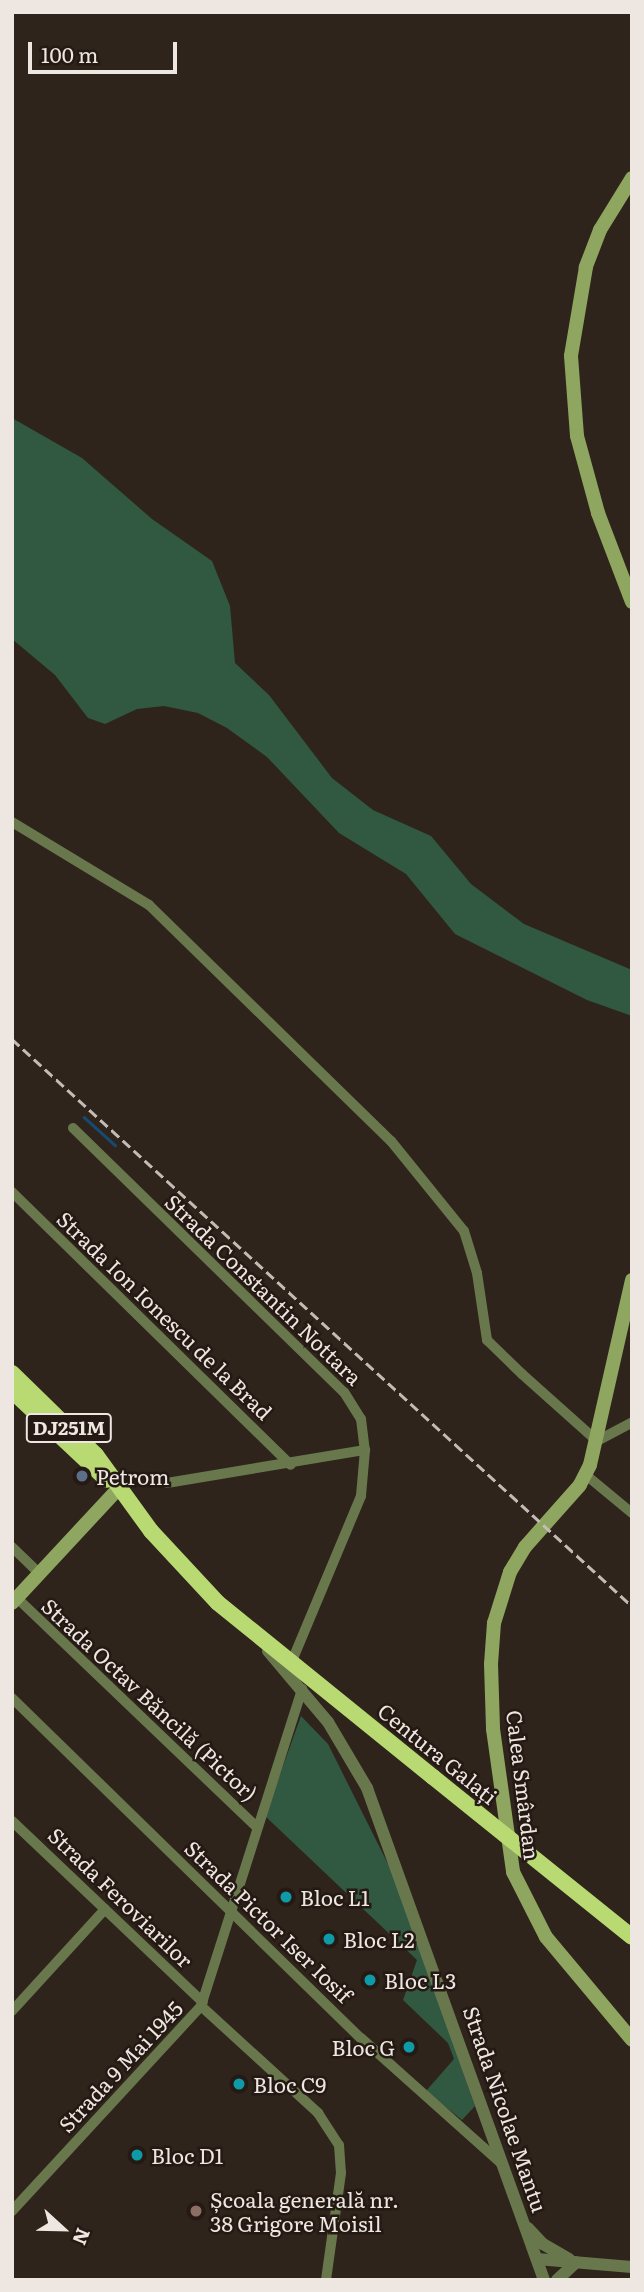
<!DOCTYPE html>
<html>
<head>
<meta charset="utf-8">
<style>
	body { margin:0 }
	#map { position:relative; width:644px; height:2292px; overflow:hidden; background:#2e241c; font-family:Literata,serif }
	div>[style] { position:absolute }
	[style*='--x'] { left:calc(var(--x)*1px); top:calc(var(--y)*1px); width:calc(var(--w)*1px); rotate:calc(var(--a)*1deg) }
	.green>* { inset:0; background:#315841 }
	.stream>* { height:2.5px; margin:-1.25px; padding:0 1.25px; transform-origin:1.25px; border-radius:1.25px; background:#164a73 }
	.minor>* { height:10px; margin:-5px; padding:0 5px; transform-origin:5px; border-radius:5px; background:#69784c }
	.tertiary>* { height:12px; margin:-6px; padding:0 6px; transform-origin:6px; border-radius:6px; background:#69784c }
	.secondary>* { height:14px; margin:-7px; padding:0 7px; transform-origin:7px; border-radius:7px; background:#8ea65f }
	.trunk>* { height:16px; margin:-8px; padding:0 8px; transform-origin:8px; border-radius:8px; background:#b9da72 }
	.rail>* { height:2.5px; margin-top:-1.25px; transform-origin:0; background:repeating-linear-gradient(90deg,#c3bbb5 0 10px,transparent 0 15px) }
	.trunk-bridge>* { height:16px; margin:-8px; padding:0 8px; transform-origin:8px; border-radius:8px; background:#b9da72 }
	.dots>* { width:19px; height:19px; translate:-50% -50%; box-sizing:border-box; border:4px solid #251a13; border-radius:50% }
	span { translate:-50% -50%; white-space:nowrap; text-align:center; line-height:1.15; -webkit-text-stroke:5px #251a13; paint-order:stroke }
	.shield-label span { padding:2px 5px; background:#251a13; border:2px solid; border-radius:5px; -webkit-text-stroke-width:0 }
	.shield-label { font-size:19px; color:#ede6e1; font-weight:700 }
	.street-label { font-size:21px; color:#ede6e1 }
	.poi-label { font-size:21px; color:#ede6e1 }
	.left { translate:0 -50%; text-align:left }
	.right { translate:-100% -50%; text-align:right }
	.frame { position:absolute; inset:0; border:14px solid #ede6e1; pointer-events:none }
	.north { position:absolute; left:28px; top:2194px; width:70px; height:70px; -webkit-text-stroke:5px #251a13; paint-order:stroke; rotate:112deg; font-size:19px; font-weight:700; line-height:28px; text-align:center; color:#ede6e1 }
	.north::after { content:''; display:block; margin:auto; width:24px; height:32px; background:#ede6e1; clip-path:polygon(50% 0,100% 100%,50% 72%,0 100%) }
	.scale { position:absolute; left:28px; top:42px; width:149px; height:32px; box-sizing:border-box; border:4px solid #ede6e1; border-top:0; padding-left:9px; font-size:21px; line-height:24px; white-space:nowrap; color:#ede6e1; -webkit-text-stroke:5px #251a13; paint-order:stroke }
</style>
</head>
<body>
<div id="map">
	<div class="green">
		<div style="clip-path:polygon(12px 418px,82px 458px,152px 519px,212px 561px,230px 606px,235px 663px,269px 695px,332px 778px,373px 810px,431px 836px,471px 884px,524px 924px,632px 970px,632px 1016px,587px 1000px,455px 934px,406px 874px,339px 833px,267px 757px,227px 728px,198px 713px,164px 706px,137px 709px,105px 724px,88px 718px,55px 675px,12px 639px)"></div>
		<div style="clip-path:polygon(301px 1716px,328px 1744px,394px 1876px,475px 2106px,462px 2120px,426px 2091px,454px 2059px,448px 2043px,403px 2000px,417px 1960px,265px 1816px)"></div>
	</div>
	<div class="stream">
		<div style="--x:84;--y:1117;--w:42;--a:42.1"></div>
	</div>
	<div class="minor">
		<div style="--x:12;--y:822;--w:160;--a:31.2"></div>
		<div style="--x:149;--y:905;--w:338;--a:44.3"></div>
		<div style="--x:391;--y:1141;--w:116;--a:51"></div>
		<div style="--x:464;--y:1231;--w:44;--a:72.8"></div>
		<div style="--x:477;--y:1273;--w:68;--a:81.5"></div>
		<div style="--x:487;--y:1340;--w:49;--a:44.2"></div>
		<div style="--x:522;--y:1374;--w:101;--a:41.8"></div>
		<div style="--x:597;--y:1441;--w:40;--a:-28"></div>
		<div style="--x:73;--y:1128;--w:378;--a:44.3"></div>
		<div style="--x:344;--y:1392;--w:32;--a:58"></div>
		<div style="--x:361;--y:1419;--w:31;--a:83"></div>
		<div style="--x:365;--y:1450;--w:46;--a:95"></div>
		<div style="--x:361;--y:1496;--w:179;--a:112.7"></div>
		<div style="--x:12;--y:1192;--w:390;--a:44.4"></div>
		<div style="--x:586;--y:1475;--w:60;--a:39.6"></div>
		<div style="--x:167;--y:1483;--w:201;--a:-9.5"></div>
		<div style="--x:12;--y:1547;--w:39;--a:44"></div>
		<div style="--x:17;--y:1598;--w:332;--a:43.7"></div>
		<div style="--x:12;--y:1698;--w:487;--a:44.3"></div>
		<div style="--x:361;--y:2038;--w:188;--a:41.8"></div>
		<div style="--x:12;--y:1821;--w:263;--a:43.5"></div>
		<div style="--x:201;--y:2006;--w:159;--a:42.4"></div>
		<div style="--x:318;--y:2113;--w:38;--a:57"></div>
		<div style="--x:339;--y:2145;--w:28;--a:86"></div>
		<div style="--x:341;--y:2173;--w:108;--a:98"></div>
		<div style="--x:12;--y:2011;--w:138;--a:-47.6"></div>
		<div style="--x:12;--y:2211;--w:279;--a:-47.3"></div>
		<div style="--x:201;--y:2006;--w:333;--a:-72.3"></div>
	</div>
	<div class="tertiary">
		<div style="--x:268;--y:1651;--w:93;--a:49.8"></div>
		<div style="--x:328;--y:1722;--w:77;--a:59.4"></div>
		<div style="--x:367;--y:1788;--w:523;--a:70.21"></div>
		<div style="--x:528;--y:2228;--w:22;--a:47"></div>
		<div style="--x:543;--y:2244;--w:30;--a:30"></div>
		<div style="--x:537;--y:2259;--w:95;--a:4.8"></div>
		<div style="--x:557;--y:2280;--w:26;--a:-43"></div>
	</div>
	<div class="secondary">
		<div style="--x:632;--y:178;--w:61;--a:121.6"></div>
		<div style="--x:600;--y:230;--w:40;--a:111"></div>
		<div style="--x:586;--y:267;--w:90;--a:99.6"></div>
		<div style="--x:571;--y:356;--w:80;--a:85.7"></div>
		<div style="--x:577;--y:436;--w:80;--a:74.7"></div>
		<div style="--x:598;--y:513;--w:95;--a:69.1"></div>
		<div style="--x:632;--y:1280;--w:190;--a:102.8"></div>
		<div style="--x:590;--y:1465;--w:22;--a:117"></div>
		<div style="--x:580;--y:1485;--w:83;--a:131.6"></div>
		<div style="--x:525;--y:1547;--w:29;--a:121"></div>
		<div style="--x:510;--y:1572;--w:53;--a:107.4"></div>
		<div style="--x:494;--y:1623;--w:41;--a:94.2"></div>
		<div style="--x:491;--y:1664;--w:65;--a:88.2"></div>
		<div style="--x:493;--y:1729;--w:144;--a:82"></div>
		<div style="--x:513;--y:1872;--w:73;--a:63.1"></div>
		<div style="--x:546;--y:1937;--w:134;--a:50.1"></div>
		<div style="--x:12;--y:1603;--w:156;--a:-47.1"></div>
	</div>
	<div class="trunk">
		<div style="--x:12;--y:1373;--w:117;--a:44.3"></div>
		<div style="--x:96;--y:1455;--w:94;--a:54.1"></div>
		<div style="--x:151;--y:1531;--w:98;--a:47.1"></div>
		<div style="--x:218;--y:1603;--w:277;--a:39"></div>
		<div style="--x:12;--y:1391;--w:130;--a:43.1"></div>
	</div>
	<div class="rail">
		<div style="--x:12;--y:1039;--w:840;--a:42.44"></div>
	</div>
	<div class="trunk-bridge">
		<div style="--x:433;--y:1777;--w:255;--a:38.8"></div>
	</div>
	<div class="dots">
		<div style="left:82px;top:1476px;background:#5c6f8a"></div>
		<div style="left:286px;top:1897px;background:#0f9aa8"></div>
		<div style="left:329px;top:1939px;background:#0f9aa8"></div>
		<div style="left:370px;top:1980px;background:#0f9aa8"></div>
		<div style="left:409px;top:2047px;background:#0f9aa8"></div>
		<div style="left:239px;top:2084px;background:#0f9aa8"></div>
		<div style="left:137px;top:2155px;background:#0f9aa8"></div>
		<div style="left:196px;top:2211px;background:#8d6e63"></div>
	</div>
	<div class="shield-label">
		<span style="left:69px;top:1428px">DJ251M</span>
	</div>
	<div class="street-label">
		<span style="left:264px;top:1289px;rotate:44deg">Strada Constantin Nottara</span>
		<span style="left:165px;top:1315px;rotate:44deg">Strada Ion Ionescu de la Brad</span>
		<span style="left:150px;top:1699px;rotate:43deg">Strada Octav Băncilă (Pictor)</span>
		<span style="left:438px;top:1753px;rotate:39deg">Centura Galați</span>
		<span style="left:524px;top:1785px;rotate:83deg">Calea Smârdan</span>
		<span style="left:121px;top:1897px;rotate:44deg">Strada Feroviarilor</span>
		<span style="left:269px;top:1921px;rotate:44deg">Strada Pictor Iser Iosif</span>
		<span style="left:120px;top:2066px;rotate:-47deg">Strada 9 Mai 1945</span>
		<span style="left:506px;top:2109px;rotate:71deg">Strada Nicolae Mantu</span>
	</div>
	<div class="poi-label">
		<span class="left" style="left:96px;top:1476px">Petrom</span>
		<span class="left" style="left:300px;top:1897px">Bloc L1</span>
		<span class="left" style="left:343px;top:1939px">Bloc L2</span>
		<span class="left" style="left:384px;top:1980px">Bloc L3</span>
		<span class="right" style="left:395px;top:2047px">Bloc G</span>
		<span class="left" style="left:253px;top:2084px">Bloc C9</span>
		<span class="left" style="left:151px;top:2155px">Bloc D1</span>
		<span class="left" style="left:210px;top:2211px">Școala generală nr.<br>38 Grigore Moisil</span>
	</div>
	<div class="frame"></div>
	<div class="north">N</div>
	<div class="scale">100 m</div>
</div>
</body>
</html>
